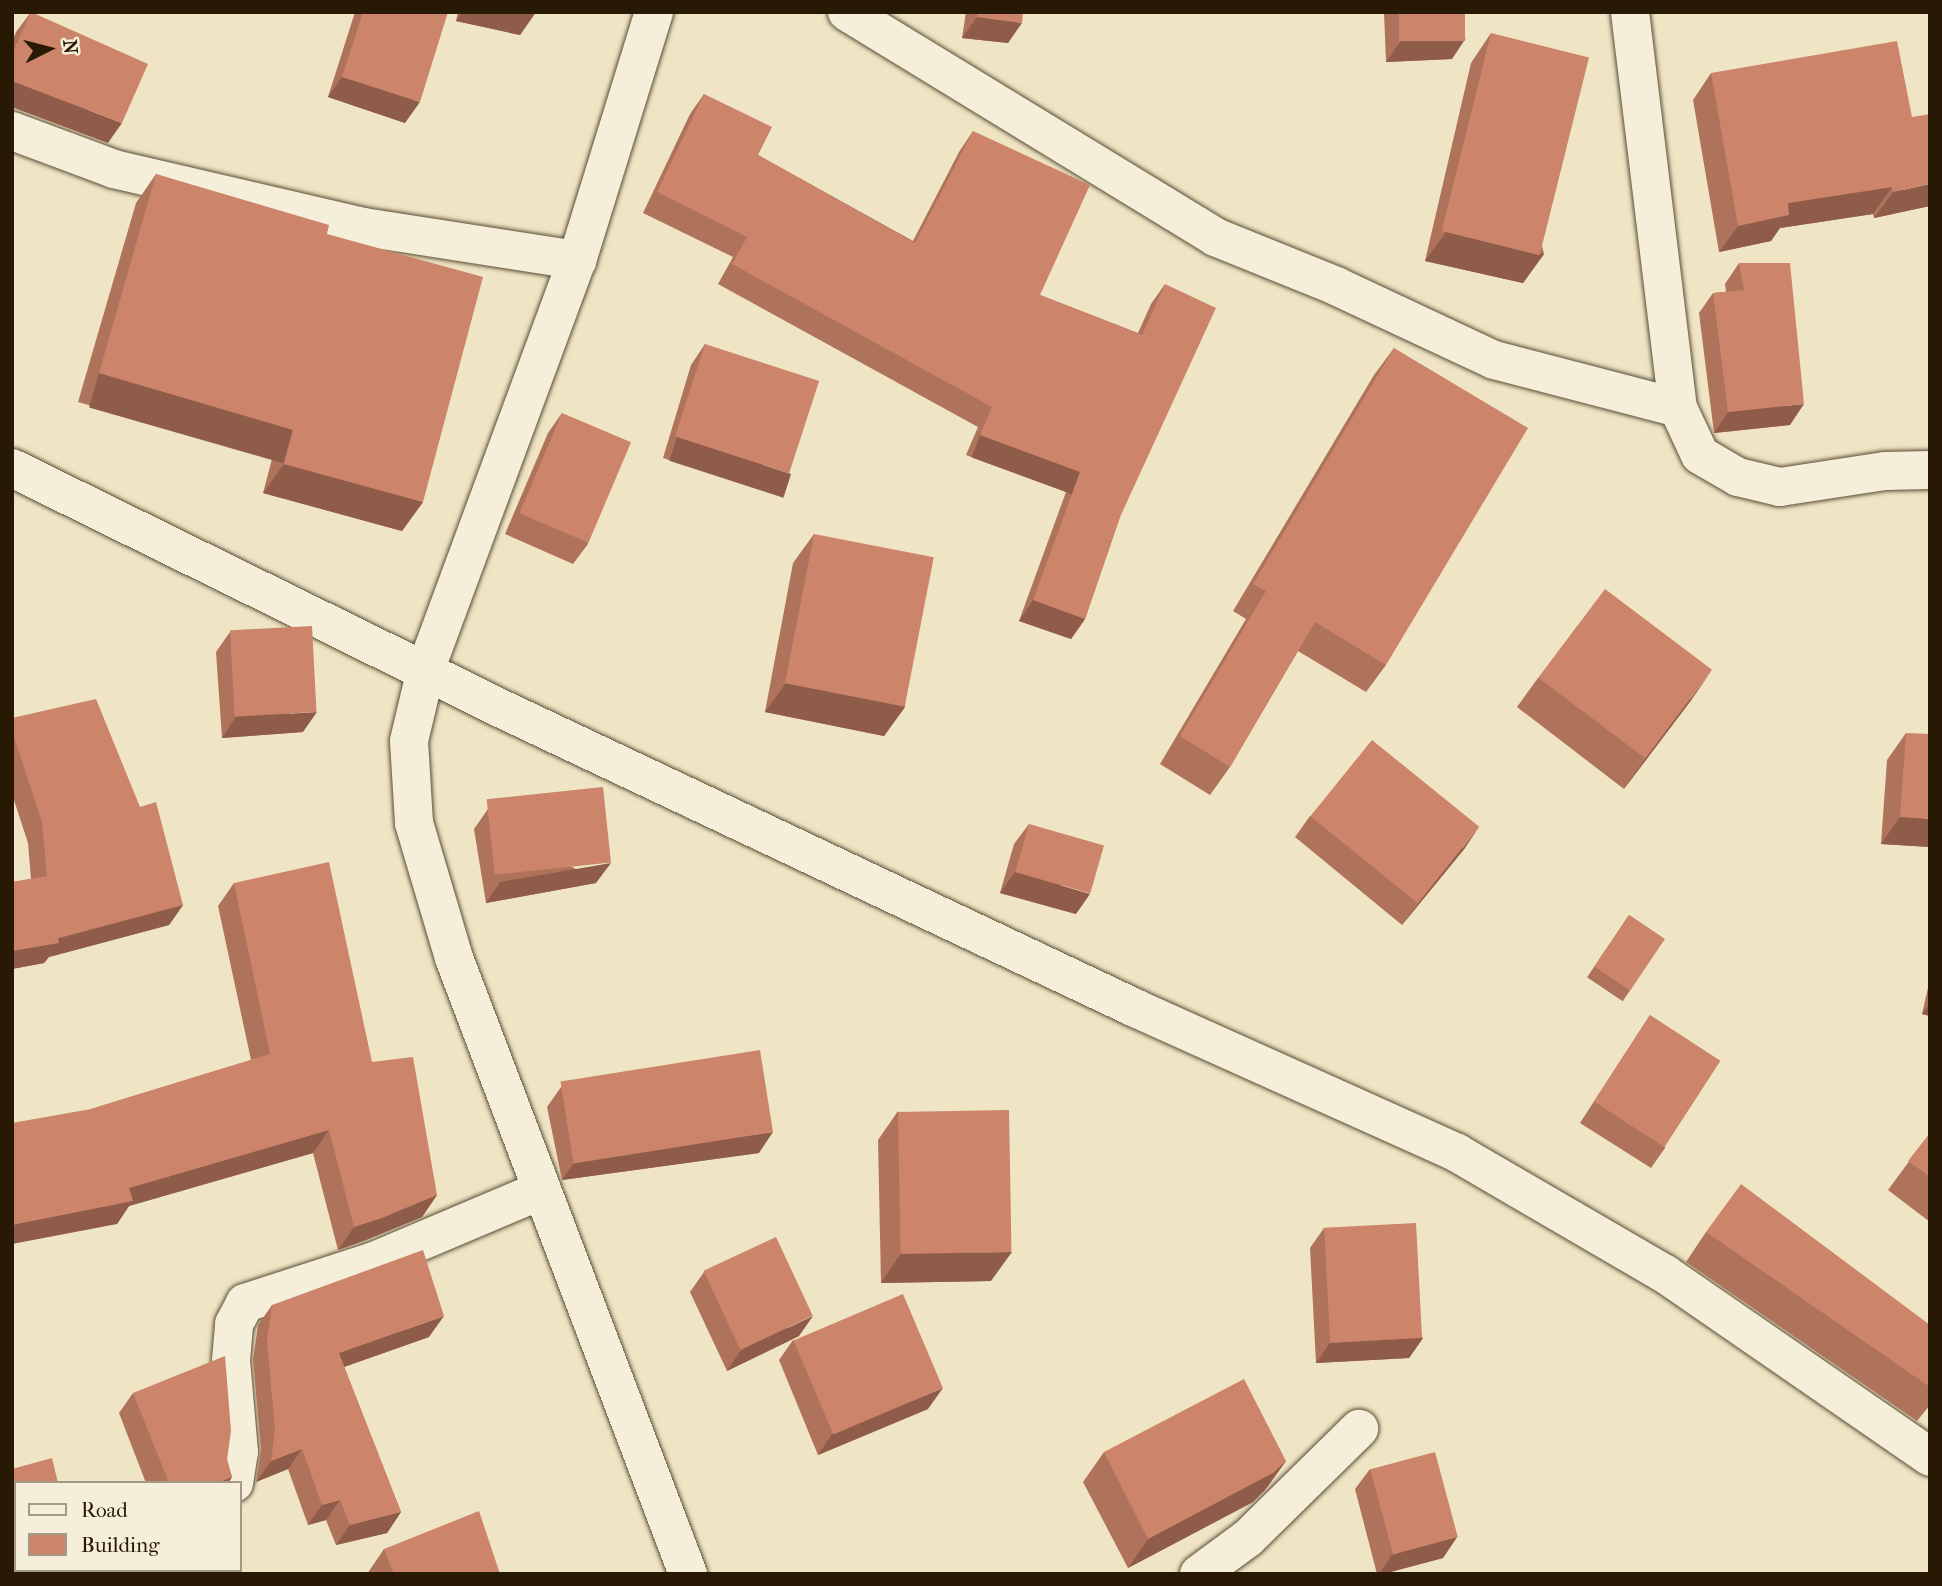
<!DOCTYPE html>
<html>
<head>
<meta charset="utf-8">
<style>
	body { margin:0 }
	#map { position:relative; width:1942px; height:1586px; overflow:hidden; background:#efe5c4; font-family:"IM FELL French Canon",serif }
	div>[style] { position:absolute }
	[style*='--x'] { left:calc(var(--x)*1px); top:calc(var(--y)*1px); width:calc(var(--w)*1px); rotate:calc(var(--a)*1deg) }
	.roads { filter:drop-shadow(0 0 2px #5a4c35) drop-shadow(0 0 2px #5a4c35) }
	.minor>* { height:38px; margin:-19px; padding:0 19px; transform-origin:19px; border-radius:19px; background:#f5eed9 }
	.wall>* { inset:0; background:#af725b; transform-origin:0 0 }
	.shaded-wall>* { inset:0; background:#8f5c4a; transform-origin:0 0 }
	.building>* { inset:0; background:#cc846a; transform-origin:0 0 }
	span { translate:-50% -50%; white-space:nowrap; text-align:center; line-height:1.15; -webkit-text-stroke:5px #f5eed9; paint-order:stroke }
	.frame { position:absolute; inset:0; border:14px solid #281905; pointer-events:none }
	.legend { position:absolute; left:14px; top:1481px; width:228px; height:91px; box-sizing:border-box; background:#f5eed9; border:2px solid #a39984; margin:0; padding:9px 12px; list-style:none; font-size:21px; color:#281905 }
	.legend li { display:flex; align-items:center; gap:14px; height:35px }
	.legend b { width:35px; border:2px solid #a39984 }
	.north { position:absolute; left:14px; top:14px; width:70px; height:70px; -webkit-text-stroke:5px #f5eed9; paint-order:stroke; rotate:84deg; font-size:19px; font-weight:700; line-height:28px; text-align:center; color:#281905 }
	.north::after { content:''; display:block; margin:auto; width:24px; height:32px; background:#281905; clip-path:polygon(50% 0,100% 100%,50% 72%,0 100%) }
</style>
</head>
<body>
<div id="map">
	<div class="roads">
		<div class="minor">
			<div style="--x:654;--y:12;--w:260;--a:107.2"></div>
			<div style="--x:577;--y:260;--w:436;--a:110.3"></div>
			<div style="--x:426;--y:669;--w:74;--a:103.3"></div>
			<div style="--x:409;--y:741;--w:82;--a:86.5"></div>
			<div style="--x:414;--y:823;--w:141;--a:73.5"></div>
			<div style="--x:454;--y:958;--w:659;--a:69.2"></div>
			<div style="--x:847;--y:12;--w:431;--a:31.4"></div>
			<div style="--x:1215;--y:237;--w:131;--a:22"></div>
			<div style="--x:1336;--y:286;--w:174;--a:25.1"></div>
			<div style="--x:1494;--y:360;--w:190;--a:14.6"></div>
			<div style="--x:1630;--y:12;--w:399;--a:83.1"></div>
			<div style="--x:1678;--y:408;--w:52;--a:64.9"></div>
			<div style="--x:1700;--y:455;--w:44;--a:30.1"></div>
			<div style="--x:1738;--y:477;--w:43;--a:13.4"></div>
			<div style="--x:1780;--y:487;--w:106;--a:-8.7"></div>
			<div style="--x:1885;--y:471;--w:45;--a:-1.3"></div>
			<div style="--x:12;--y:131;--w:109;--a:20.4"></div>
			<div style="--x:114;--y:169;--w:256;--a:13.1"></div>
			<div style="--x:363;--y:227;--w:217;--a:8.8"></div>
			<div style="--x:12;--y:468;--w:548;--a:26.19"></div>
			<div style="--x:504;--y:710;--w:698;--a:25.28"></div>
			<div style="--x:1135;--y:1008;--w:353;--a:24.2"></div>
			<div style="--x:1457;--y:1153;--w:241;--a:30.2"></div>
			<div style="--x:1665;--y:1274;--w:322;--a:34.6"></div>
			<div style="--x:234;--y:1483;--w:31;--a:-81"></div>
			<div style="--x:239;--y:1452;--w:92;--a:-95"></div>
			<div style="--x:231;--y:1360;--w:36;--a:-85"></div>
			<div style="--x:234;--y:1324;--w:24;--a:-62"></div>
			<div style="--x:245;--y:1303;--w:136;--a:-18"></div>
			<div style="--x:374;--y:1261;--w:180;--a:-22.9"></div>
			<div style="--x:1199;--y:1574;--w:61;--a:-36.3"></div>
			<div style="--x:1248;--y:1538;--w:156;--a:-44.5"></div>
		</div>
	</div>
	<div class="wall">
		<div style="clip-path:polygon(31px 12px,108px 143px,12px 107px,12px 42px,16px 32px)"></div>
		<div style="clip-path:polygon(355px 12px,448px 12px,405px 123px,328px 97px)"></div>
		<div style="clip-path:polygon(458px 12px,536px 12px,520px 35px,456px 21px)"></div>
		<div style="clip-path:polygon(966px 12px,1023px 12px,1008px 43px,962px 38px)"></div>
		<div style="clip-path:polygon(1384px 12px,1465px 12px,1452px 59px,1386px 62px)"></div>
		<div style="clip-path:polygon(1491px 33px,1544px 254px,1523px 283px,1425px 261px,1471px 63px)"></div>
		<div style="clip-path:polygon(1711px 73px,1930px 206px,1874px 218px,1873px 214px,1780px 228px,1771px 241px,1719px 252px,1693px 100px)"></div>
		<div style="clip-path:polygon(704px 94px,758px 155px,913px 241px,959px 152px,973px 131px,1040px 295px,1138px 333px,1151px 304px,1165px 284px,1120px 517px,1085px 619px,1071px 639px,1019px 621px,1066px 492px,966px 455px,978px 427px,718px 284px,733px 257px,643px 213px,690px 114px)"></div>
		<div style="clip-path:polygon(156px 174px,327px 234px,423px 502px,402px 531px,263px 493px,272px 459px,78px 402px,136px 203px)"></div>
		<div style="clip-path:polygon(1739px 263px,1790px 425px,1714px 433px,1699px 313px,1713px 293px,1726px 292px,1725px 284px)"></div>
		<div style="clip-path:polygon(705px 344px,777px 494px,663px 458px,691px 365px)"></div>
		<div style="clip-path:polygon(1394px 348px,1386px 665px,1366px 692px,1298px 651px,1230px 767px,1210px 795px,1160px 764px,1246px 619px,1233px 611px,1374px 375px)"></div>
		<div style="clip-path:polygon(562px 413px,588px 544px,573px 564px,505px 534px,548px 433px)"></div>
		<div style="clip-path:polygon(814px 534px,905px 707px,884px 736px,765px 712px,793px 563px)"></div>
		<div style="clip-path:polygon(230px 632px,303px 732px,222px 738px,216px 652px)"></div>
		<div style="clip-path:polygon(1538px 678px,1692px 699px,1624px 789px,1517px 707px)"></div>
		<div style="clip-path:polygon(12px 718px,140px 807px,183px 905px,169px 925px,49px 957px,44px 963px,12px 969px,12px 882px,31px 879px,28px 843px,12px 794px)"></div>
		<div style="clip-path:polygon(1906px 733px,1930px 847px,1881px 844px,1887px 760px)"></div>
		<div style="clip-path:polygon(488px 809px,596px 883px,486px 903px,474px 829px)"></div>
		<div style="clip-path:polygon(1310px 816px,1465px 848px,1402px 925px,1295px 837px)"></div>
		<div style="clip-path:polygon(1029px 824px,1076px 914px,1000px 893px,1014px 844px)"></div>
		<div style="clip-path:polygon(234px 883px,372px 1062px,437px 1195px,422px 1217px,366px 1240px,338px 1250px,313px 1153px,129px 1206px,117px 1224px,91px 1109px,251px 1060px,218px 906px)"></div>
		<div style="left:1629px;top:915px;width:43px;height:75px;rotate:34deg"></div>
		<div style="clip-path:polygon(1930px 979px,1930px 1016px,1922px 1014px)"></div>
		<div style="clip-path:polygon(1650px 1015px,1665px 1148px,1651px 1168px,1580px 1123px)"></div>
		<div style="clip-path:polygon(561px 1087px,759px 1153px,562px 1180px,547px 1107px)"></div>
		<div style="clip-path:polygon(898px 1111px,991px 1281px,881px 1283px,878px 1140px)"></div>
		<div style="clip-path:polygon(1930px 1133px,1930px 1222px,1888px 1190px)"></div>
		<div style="clip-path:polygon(1324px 1228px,1423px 1338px,1409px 1358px,1316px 1363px,1310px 1248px)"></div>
		<div style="clip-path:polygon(1706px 1232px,1930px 1325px,1930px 1405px,1917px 1421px,1686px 1262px)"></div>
		<div style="clip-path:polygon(704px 1272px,799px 1336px,727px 1371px,690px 1292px)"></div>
		<div style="clip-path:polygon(272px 1305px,429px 1337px,344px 1367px,401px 1512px,387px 1533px,336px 1545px,326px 1520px,308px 1525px,288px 1469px,256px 1482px,261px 1450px,253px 1360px,258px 1325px)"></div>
		<div style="clip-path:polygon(793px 1340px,928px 1409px,818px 1455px,779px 1360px)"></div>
		<div style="clip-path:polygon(133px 1393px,227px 1460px,232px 1477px,228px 1483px,146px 1483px,119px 1413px)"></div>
		<div style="clip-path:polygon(1104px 1452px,1286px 1461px,1265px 1490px,1253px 1502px,1128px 1568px,1083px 1482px)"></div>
		<div style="clip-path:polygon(1370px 1469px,1457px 1537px,1443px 1558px,1383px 1574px,1377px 1574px,1355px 1489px)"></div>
		<div style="clip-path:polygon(384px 1549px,500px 1574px,367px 1574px)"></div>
	</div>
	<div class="shaded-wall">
		<div style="clip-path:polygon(462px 12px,536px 12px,520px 35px,456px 21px)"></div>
		<div style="clip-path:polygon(977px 17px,1022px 23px,1008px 43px,962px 38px)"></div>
		<div style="clip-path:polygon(1466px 38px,1452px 59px,1386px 62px,1401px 41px)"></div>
		<div style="clip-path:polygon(342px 77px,420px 102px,405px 123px,328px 97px)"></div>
		<div style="clip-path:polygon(12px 81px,122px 123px,108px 143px,12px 107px)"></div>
		<div style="clip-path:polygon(1930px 184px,1930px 206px,1874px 218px,1893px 192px)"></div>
		<div style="clip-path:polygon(1892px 187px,1873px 214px,1780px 228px,1771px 241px,1719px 252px,1738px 226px,1788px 203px)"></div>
		<div style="clip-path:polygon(1446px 232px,1544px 254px,1523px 283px,1425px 261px)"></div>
		<div style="left:99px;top:373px;width:202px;height:36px;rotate:16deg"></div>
		<div style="clip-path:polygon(1804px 404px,1790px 425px,1714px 433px,1728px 412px)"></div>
		<div style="left:980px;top:435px;width:107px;height:24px;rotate:20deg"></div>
		<div style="left:677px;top:437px;width:120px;height:25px;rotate:18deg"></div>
		<div style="clip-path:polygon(284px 464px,423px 502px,402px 531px,263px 493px)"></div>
		<div style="clip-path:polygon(1033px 600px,1085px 619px,1071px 639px,1019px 621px)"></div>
		<div style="clip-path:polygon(1712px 670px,1692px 699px,1624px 789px,1645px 759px)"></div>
		<div style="clip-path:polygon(786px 683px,905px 707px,884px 736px,765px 712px)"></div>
		<div style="clip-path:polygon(317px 712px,303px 732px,222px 738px,236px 717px)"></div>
		<div style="clip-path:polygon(1900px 817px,1930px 819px,1930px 847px,1881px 844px)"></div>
		<div style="clip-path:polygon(1479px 827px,1465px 848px,1402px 925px,1417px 905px)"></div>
		<div style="clip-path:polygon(611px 863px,596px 883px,486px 903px,500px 882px)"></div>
		<div style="clip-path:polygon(1015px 872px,1090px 894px,1076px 914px,1000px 893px)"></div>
		<div style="clip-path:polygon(183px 905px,169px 925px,49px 957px,44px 963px,12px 969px,12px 951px)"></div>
		<div style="clip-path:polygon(1930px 1003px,1930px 1016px,1922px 1014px)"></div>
		<div style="clip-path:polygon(329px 1130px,313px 1153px,129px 1206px,117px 1224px,12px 1244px,12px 1225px,129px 1188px)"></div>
		<div style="clip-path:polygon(773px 1132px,759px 1153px,562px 1180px,576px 1160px)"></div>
		<div style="clip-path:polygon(437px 1195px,422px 1217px,366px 1240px,338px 1250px,354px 1227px)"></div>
		<div style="clip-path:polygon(1012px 1252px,991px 1281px,881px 1283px,901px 1253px)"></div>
		<div style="clip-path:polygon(444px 1316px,429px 1337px,324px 1374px,339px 1353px)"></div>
		<div style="clip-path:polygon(813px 1316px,799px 1336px,727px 1371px,741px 1350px)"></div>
		<div style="clip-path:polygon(1423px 1338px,1409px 1358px,1316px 1363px,1330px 1343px)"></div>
		<div style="clip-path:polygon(943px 1388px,928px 1409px,818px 1455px,832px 1434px)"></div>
		<div style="clip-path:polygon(302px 1449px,288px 1469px,256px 1482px,271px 1461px)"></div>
		<div style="clip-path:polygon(1286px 1461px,1265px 1490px,1253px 1502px,1128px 1568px,1148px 1539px)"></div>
		<div style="clip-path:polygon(232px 1477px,228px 1483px,217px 1483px)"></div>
		<div style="clip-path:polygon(340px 1500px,326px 1520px,308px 1525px,322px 1505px)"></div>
		<div style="clip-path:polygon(401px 1512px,387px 1533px,336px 1545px,350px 1525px)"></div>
		<div style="clip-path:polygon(1457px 1537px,1443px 1558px,1383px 1574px,1379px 1574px,1392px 1555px)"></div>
	</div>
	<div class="building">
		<div style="clip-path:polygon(31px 12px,148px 64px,122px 123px,12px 81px,12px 54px)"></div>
		<div style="clip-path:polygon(363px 12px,448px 12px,420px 102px,342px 77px)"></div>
		<div style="clip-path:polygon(977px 12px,1023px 12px,1022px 23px,977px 17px)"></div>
		<div style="left:1399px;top:12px;width:66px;height:29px"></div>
		<div style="left:1491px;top:33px;width:101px;height:204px;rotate:14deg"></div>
		<div style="clip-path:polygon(1897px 41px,1912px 117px,1930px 114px,1930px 184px,1893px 192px,1892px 187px,1788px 203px,1789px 215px,1738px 226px,1711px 73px)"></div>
		<div style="clip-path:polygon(704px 94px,772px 127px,758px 155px,915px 243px,973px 131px,1090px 185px,1040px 295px,1142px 335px,1165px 284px,1216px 308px,1120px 517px,1085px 619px,1033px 600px,1080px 472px,980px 435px,992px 407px,732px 264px,747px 237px,657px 192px)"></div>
		<div style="clip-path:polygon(156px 174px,329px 225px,327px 234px,483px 277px,423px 502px,284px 464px,293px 430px,99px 373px)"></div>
		<div style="clip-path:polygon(1739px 263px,1790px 263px,1804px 404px,1728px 412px,1713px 293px,1744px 290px)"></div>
		<div style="left:705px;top:344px;width:120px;height:97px;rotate:18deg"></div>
		<div style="clip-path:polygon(1394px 348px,1528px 428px,1386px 665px,1315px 622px,1230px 767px,1180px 736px,1266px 591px,1253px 584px)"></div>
		<div style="left:562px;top:413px;width:75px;height:109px;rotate:23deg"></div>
		<div style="left:814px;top:534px;width:122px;height:152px;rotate:11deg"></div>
		<div style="left:1605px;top:589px;width:134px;height:111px;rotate:37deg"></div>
		<div style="left:312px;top:626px;width:86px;height:82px;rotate:87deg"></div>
		<div style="clip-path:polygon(96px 699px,140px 807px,156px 802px,183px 905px,58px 938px,59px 943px,12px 951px,12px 882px,47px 876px,42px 822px,12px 731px,12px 718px)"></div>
		<div style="clip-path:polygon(1906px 733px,1930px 734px,1930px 819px,1900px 817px)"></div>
		<div style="left:1372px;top:740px;width:138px;height:98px;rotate:39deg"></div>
		<div style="left:603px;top:787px;width:76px;height:117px;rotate:84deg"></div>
		<div style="left:1029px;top:824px;width:78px;height:50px;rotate:16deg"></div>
		<div style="clip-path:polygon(329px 862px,372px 1062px,413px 1057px,437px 1195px,382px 1218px,354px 1227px,329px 1130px,129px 1188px,133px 1201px,12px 1225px,12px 1123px,91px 1109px,270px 1054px,234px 883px)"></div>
		<div style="left:1629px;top:915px;width:43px;height:62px;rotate:34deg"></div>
		<div style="left:1650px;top:1015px;width:84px;height:103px;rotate:33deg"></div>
		<div style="left:760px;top:1050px;width:83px;height:202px;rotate:81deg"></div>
		<div style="left:1009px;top:1110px;width:142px;height:111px;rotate:89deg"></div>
		<div style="clip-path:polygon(1930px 1133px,1930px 1177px,1908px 1161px)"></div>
		<div style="clip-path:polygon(1741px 1184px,1930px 1325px,1930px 1387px,1706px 1232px)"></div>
		<div style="left:1416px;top:1223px;width:115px;height:92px;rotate:87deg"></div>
		<div style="left:776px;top:1237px;width:87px;height:80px;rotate:65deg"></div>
		<div style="clip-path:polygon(423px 1250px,444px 1316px,339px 1353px,401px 1512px,350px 1525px,340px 1500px,322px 1505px,302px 1449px,271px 1461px,275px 1430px,267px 1340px,272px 1305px)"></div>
		<div style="left:903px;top:1294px;width:102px;height:119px;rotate:67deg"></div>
		<div style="clip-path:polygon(225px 1356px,231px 1431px,227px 1460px,232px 1477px,217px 1483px,169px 1483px,133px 1393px)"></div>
		<div style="clip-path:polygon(1244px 1379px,1286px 1461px,1273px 1473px,1148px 1539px,1104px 1452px)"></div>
		<div style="left:1435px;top:1452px;width:88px;height:67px;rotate:75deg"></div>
		<div style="clip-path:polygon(52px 1458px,58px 1483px,16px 1483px,16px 1570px,83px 1570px,84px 1572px,79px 1574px,12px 1574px,12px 1469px)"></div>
		<div style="clip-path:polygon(479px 1511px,500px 1574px,394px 1574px,384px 1549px)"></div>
	</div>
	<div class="frame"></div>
	<ul class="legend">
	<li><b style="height:9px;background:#f5eed9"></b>Road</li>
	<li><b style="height:19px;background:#cc846a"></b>Building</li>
	</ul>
	<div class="north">N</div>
</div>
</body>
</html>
